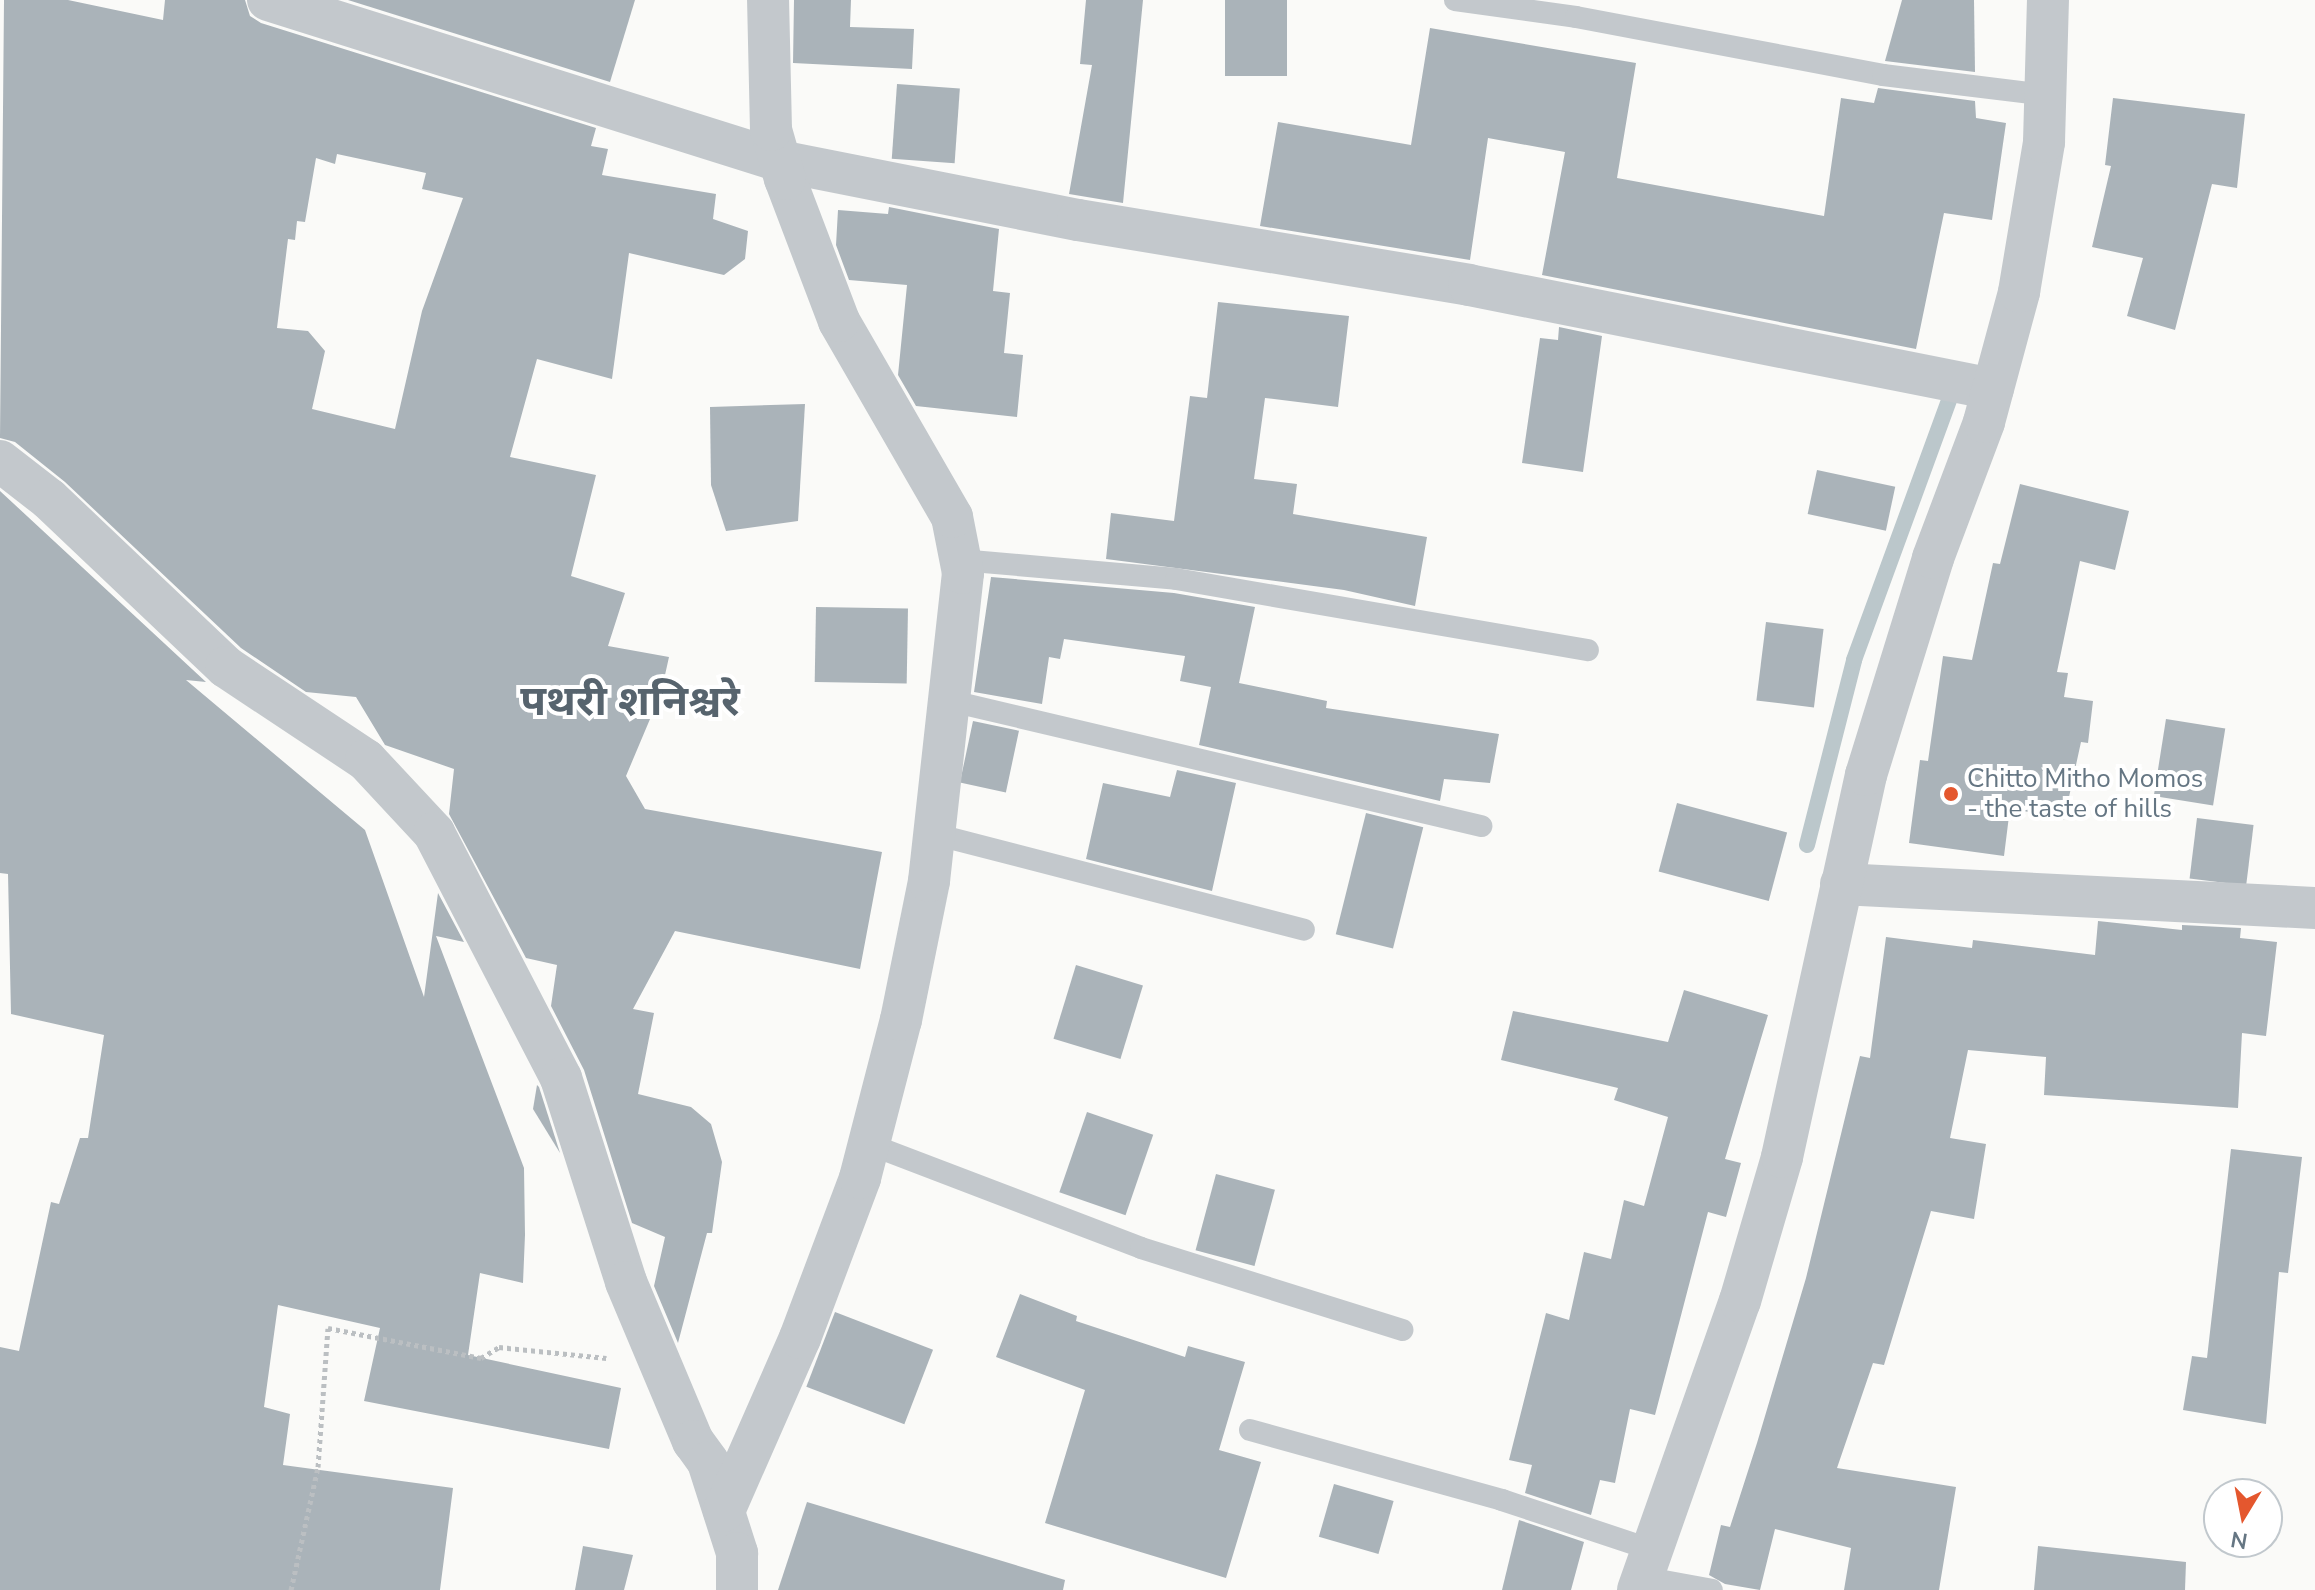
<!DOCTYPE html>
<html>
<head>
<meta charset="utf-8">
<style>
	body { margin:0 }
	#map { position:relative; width:2315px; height:1590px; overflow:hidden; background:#fafaf8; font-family:"Nunito Sans","Noto Sans Devanagari",sans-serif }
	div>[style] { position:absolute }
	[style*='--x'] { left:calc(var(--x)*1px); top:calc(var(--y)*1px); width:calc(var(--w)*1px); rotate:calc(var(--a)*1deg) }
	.stream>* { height:16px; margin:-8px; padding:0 8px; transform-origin:8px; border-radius:8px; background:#bbc7cb }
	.building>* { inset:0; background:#aab3b9; transform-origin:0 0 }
	.path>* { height:5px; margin-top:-2.5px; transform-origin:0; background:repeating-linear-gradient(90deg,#bbbfc2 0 4px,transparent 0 8px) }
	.lane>* { height:22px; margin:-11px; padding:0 11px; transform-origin:11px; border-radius:11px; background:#c3c8cc }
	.street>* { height:42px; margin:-21px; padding:0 21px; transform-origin:21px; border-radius:21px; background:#c3c8cc }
	.dots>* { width:22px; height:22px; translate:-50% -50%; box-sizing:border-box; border:4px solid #fff; border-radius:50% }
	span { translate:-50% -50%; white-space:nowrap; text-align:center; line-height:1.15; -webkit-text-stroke:8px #fff; paint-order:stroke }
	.poi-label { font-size:26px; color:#657683 }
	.left { translate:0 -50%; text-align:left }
	.town-label { font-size:42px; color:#57646e; font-weight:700 }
	.north { position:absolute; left:2203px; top:1478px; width:80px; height:80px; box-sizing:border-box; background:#fff; border:2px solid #c1c8cd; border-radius:50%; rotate:190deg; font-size:22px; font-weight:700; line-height:32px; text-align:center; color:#657683 }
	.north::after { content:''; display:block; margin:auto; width:28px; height:36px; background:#e4572e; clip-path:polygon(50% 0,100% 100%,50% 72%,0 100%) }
</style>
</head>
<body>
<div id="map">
	<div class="stream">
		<div style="--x:1807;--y:845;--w:191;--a:-75.7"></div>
		<div style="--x:1854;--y:660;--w:276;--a:-69.9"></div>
	</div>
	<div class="building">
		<div style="clip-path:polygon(evenodd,4px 0,68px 0,163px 20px,165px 0,245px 0,250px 16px,261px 23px,596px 128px,591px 146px,608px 149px,602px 175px,716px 194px,713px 219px,748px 231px,745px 259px,724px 275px,629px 253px,612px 379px,537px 359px,510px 457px,596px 475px,571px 576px,625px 593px,608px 646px,669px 657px,661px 693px,626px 776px,645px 809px,882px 852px,860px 969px,675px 931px,633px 1009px,654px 1013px,638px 1094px,691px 1107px,711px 1124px,722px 1162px,712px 1233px,707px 1233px,678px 1343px,654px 1286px,665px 1237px,632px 1223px,584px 1070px,551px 1006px,557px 965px,526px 958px,449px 814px,454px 769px,385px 745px,356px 697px,306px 692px,241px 648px,65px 482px,15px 442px,0 438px,4px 0,337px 154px,426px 173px,422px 189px,463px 198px,422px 311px,395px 429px,312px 409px,325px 351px,308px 331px,277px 328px,288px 239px,295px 240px,297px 221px,305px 222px,316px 158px,335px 164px,337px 154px)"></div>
		<div style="clip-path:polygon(348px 0,635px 0,610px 82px)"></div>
		<div style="clip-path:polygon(794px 0,851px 0,850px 27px,914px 29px,912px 69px,793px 63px)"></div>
		<div style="clip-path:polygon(1086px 0,1143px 0,1123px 203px,1069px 194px,1092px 65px,1080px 64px)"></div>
		<div style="left:1225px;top:0;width:62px;height:76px"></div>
		<div style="clip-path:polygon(1902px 0,1974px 0,1975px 72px,1885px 61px)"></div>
		<div style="clip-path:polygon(1430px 28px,1636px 63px,1617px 178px,1824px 216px,1841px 98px,1874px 103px,1878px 88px,1975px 101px,1976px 118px,2006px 123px,1992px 220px,1944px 213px,1916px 349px,1542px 275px,1565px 152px,1488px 138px,1470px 260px,1260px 226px,1278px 122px,1411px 145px)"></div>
		<div style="left:897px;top:84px;width:63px;height:75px;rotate:4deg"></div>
		<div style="clip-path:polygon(2113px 98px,2245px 114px,2237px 188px,2212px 184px,2175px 330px,2127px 316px,2143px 258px,2092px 247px,2111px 166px,2105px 165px)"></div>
		<div style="clip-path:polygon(889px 207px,999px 229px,993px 291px,1010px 293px,1004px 353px,1023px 355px,1017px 417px,916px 406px,898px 375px,907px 285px,849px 280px,836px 245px,838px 210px,888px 214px)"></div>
		<div style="clip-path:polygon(1218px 302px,1349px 316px,1338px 407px,1265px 398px,1254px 479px,1297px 484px,1293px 514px,1427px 537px,1415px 606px,1344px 590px,1106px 559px,1111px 513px,1174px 521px,1190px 396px,1207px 398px)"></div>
		<div style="clip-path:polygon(1559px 327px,1602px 336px,1583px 472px,1522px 463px,1540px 338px,1558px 340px)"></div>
		<div style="clip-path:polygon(805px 404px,798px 521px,726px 531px,711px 485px,710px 407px)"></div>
		<div style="left:1817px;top:470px;width:80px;height:45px;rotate:12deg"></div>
		<div style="clip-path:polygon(2020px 484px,2129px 511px,2115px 570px,2080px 561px,2057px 672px,2068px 673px,2064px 697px,2093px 701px,2088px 743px,2081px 742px,2064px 820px,2010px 808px,2004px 856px,1909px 843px,1920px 760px,1928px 761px,1943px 656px,1972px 660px,1993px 563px,2000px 564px)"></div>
		<div style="clip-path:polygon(0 491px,206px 682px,186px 680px,365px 830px,424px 997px,438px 893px,464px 942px,436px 936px,524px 1168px,525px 1235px,523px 1283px,480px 1273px,468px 1355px,621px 1388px,609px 1449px,364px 1401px,380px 1328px,278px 1305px,264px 1407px,290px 1414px,283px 1465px,453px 1488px,440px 1590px,0 1590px,0 1347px,19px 1351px,51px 1202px,59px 1204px,80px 1138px,88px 1138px,104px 1035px,11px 1014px,8px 874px,0 873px)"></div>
		<div style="clip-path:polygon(991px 577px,1174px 593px,1255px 607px,1239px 683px,1327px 701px,1326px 708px,1499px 734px,1490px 783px,1444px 779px,1440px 801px,1199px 745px,1211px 687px,1180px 681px,1185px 656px,1064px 639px,1060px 659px,1049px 657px,1042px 704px,974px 692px)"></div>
		<div style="left:816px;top:607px;width:92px;height:75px;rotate:1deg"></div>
		<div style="left:1766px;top:622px;width:58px;height:79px;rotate:7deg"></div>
		<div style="left:2166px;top:719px;width:60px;height:78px;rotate:9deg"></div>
		<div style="left:973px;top:721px;width:47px;height:63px;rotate:12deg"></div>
		<div style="clip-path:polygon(1177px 770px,1236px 783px,1212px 891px,1086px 859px,1103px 783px,1170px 797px)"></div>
		<div style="left:1677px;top:803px;width:114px;height:71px;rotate:15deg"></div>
		<div style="left:1366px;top:813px;width:59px;height:125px;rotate:14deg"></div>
		<div style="left:2197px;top:818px;width:57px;height:61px;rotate:7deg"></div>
		<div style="clip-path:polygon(2098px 921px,2182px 930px,2182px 925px,2241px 928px,2240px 938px,2277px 942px,2266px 1036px,2242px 1033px,2238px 1108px,2044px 1095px,2046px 1057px,1968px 1050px,1950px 1138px,1986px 1144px,1974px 1219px,1931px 1211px,1884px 1365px,1873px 1363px,1837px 1468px,1956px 1487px,1939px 1590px,1844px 1590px,1851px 1548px,1775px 1529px,1760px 1590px,1725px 1584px,1709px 1575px,1721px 1525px,1730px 1527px,1757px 1443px,1806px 1278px,1860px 1056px,1870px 1058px,1886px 937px,1972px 948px,1973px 940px,2095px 955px)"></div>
		<div style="left:1076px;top:965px;width:70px;height:77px;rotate:17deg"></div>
		<div style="clip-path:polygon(1684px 990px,1768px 1015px,1725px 1159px,1741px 1163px,1726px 1217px,1708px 1212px,1655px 1415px,1630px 1409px,1615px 1483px,1600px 1480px,1591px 1515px,1525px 1493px,1532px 1465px,1509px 1460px,1546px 1313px,1569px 1320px,1584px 1252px,1611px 1259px,1624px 1200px,1644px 1206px,1668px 1117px,1614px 1100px,1618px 1088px,1501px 1060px,1513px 1011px,1668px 1042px)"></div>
		<div style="clip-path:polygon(537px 1085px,539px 1087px,560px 1153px,533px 1109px)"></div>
		<div style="left:1087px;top:1112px;width:70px;height:85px;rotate:19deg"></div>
		<div style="clip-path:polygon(2231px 1149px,2302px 1157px,2288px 1273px,2279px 1272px,2266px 1424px,2183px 1410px,2192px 1356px,2207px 1358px)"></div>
		<div style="left:1216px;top:1174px;width:61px;height:79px;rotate:15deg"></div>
		<div style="clip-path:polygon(1020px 1294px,1077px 1316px,1076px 1321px,1185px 1357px,1188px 1346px,1245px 1362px,1219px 1450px,1261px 1462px,1226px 1578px,1045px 1523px,1085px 1390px,996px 1357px)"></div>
		<div style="left:835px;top:1312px;width:105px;height:80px;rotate:21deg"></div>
		<div style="left:1334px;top:1484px;width:62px;height:55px;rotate:16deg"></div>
		<div style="clip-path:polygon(807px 1502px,1065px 1580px,1063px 1590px,778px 1590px)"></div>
		<div style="clip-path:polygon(1519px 1520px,1584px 1542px,1571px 1590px,1502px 1590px)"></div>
		<div style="clip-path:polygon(583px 1546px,633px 1555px,624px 1590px,575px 1590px)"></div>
		<div style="clip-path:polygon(2038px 1546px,2186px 1562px,2185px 1590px,2034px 1590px)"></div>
	</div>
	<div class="path">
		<div style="--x:291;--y:1590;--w:126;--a:-77.6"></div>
		<div style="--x:318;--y:1467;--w:139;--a:-85.9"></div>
		<div style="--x:328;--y:1328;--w:156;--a:11.1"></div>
		<div style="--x:481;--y:1358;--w:21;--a:-31"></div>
		<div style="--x:499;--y:1347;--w:108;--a:5.9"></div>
	</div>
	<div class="lane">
		<div style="--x:1455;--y:0;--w:122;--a:8"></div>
		<div style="--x:1576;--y:17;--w:312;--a:10.7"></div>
		<div style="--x:1883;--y:75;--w:163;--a:7"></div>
		<div style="--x:960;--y:560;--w:217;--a:5"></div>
		<div style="--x:1176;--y:579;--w:418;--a:9.8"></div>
		<div style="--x:951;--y:701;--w:545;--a:13.27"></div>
		<div style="--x:934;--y:834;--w:382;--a:14.5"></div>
		<div style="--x:869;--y:1144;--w:291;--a:20.9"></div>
		<div style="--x:1141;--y:1248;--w:274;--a:17.4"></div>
		<div style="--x:1250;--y:1430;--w:262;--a:15.5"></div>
		<div style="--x:1502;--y:1500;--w:158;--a:18.4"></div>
		<div style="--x:1642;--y:1577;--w:71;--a:10.5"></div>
	</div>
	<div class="street">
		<div style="--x:268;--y:0;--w:537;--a:17.46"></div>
		<div style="--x:780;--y:161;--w:304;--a:11.2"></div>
		<div style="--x:1078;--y:220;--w:396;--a:9.4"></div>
		<div style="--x:1469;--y:285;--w:534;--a:11.23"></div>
		<div style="--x:0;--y:461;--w:62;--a:37.8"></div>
		<div style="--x:49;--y:499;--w:244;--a:43.5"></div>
		<div style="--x:226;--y:667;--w:168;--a:33.6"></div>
		<div style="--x:366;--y:760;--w:100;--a:47"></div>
		<div style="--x:434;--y:833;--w:276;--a:62.6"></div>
		<div style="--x:561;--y:1078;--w:214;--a:72.3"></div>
		<div style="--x:626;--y:1282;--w:173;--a:67.2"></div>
		<div style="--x:693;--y:1441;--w:26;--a:54"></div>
		<div style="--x:708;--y:1462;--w:96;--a:72.3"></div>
		<div style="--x:737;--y:1553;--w:37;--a:90"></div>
		<div style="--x:1841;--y:884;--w:475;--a:2.9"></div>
		<div style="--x:724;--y:1511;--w:189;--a:-66.3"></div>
		<div style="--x:800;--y:1338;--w:171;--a:-69.4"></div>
		<div style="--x:860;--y:1178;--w:163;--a:-75.5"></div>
		<div style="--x:901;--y:1020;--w:142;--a:-78.6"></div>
		<div style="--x:929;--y:881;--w:310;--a:-83.7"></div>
		<div style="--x:963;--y:573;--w:57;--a:-101.1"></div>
		<div style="--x:952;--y:517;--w:226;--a:-120"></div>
		<div style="--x:839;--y:321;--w:152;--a:-110.8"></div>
		<div style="--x:785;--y:179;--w:51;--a:-105.9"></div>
		<div style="--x:771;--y:130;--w:130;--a:-91.3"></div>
		<div style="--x:1638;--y:1590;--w:306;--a:-70.6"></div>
		<div style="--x:1740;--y:1301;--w:150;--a:-73.7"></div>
		<div style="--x:1782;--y:1157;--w:391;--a:-77.6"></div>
		<div style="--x:1866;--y:775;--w:227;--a:-72.8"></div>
		<div style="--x:1933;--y:558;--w:145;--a:-69.4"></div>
		<div style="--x:1984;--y:422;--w:135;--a:-74.9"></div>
		<div style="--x:2019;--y:292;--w:152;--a:-80.5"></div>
		<div style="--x:2044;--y:142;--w:142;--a:-88.4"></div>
	</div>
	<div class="dots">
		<div style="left:1951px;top:794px;background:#e4572e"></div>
	</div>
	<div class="poi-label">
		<span class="left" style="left:1967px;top:794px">Chitto Mitho Momos<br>- the taste of hills</span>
	</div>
	<div class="town-label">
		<span style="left:630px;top:702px">पथरी शनिश्चरे</span>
	</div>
	<div class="north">N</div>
</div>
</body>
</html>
